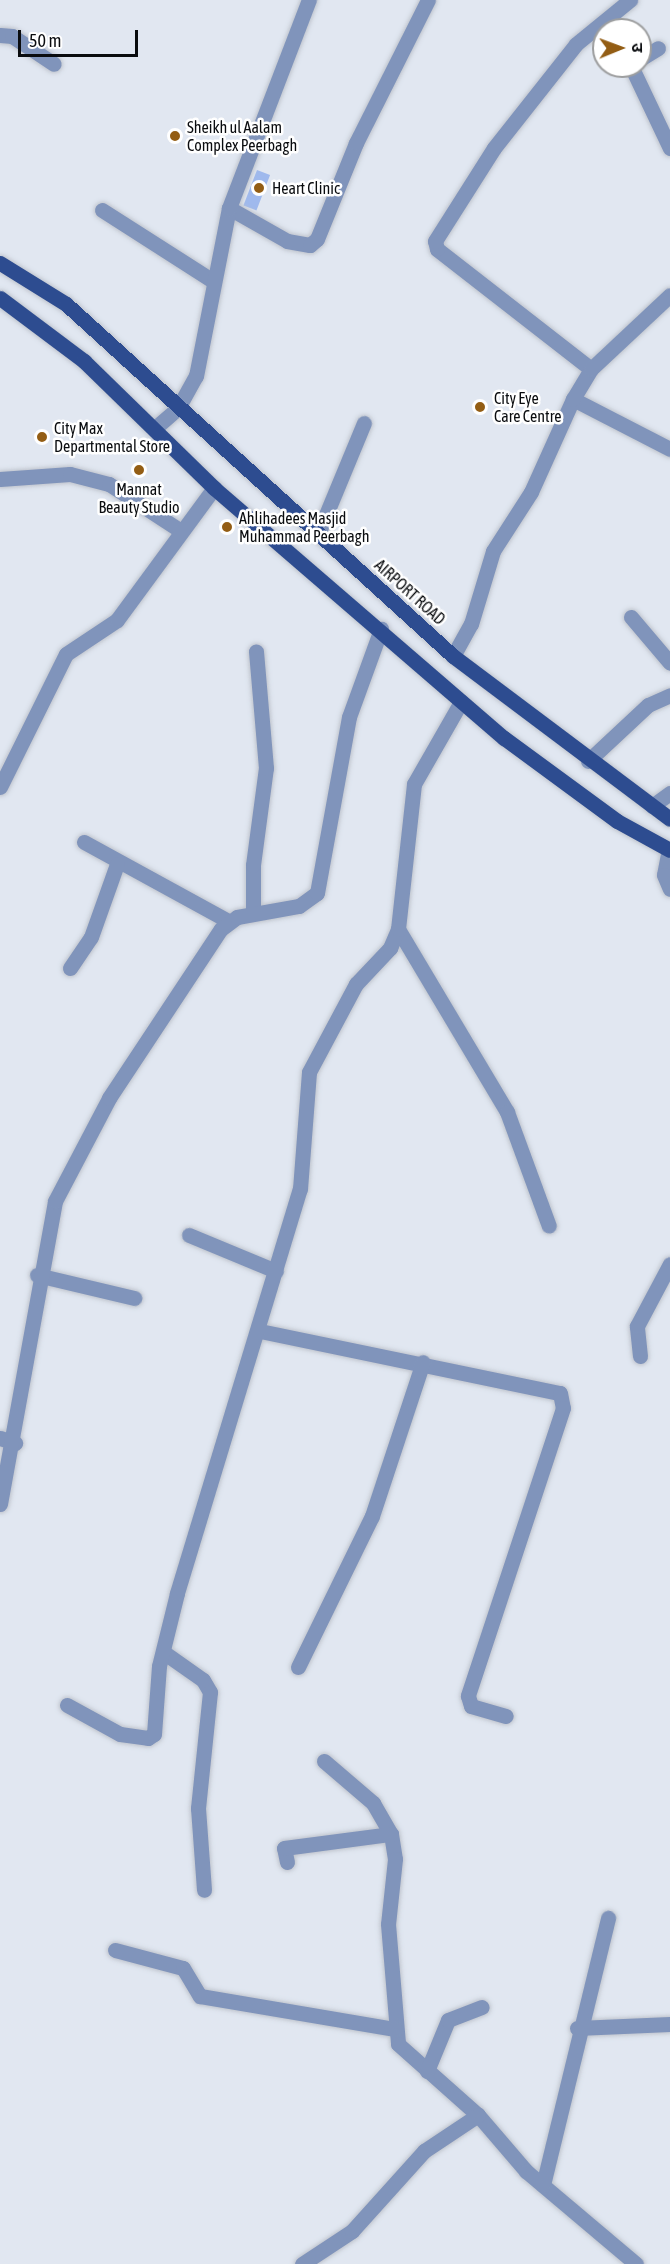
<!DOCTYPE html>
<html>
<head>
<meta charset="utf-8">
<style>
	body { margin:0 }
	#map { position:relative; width:670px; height:2264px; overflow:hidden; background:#e1e7f1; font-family:"Asap Condensed","Noto Sans Devanagari",sans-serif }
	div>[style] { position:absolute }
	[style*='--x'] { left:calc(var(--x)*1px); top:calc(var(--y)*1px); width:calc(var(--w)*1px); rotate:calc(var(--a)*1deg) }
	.building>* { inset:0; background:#9fb9ed; transform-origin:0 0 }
	.roads { filter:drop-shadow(0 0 2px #bfc4cd) drop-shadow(0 0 2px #bfc4cd) }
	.minor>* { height:15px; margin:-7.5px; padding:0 7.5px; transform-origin:7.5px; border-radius:7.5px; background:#8094bb }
	.major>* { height:15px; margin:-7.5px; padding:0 7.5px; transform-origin:7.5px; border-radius:7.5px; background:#2d4c90 }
	.dots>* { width:16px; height:16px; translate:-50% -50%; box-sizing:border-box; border:3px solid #fff; border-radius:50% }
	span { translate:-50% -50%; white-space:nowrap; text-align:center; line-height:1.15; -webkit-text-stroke:5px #fff; paint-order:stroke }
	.poi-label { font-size:16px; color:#0a0c0f }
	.left { translate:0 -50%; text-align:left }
	.street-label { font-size:16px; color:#0a0c0f }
	.north { position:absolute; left:592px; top:18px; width:60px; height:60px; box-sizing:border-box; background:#fff; border:2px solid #9d9e9f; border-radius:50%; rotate:89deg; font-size:16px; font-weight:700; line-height:24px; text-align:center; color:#0a0c0f }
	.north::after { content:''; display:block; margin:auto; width:21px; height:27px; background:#935d14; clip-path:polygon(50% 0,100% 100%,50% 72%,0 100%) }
	.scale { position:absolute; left:18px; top:30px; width:120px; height:27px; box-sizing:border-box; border:3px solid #0a0c0f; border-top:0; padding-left:8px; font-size:18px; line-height:21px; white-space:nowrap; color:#0a0c0f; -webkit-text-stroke:4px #fff; paint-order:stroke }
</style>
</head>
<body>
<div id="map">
	<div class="building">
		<div style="left:257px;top:170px;width:14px;height:38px;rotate:21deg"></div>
	</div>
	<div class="roads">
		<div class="minor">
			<div style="--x:0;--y:35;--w:12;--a:5"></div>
			<div style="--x:12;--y:36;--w:50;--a:33.7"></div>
			<div style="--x:640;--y:59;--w:21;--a:-31"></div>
			<div style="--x:631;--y:66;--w:91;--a:64.6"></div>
			<div style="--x:229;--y:208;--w:67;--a:29.6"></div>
			<div style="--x:287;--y:241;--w:23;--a:10"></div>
			<div style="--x:310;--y:245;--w:9;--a:-41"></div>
			<div style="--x:317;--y:239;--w:104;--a:-67.9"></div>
			<div style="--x:356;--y:143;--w:160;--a:-63.3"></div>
			<div style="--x:102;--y:210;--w:132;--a:32.6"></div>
			<div style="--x:591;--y:369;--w:195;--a:-142.1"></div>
			<div style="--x:437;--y:249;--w:8;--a:-104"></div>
			<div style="--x:435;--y:241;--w:110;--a:-57.6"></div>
			<div style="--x:494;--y:148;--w:132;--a:-51.7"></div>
			<div style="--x:576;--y:44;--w:70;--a:-39.2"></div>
			<div style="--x:573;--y:399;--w:109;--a:27.3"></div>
			<div style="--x:155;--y:428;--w:30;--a:-41"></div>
			<div style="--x:178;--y:408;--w:37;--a:-61"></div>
			<div style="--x:196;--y:376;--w:171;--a:-78.9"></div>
			<div style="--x:229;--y:208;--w:223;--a:-69"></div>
			<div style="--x:0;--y:479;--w:70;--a:-4.1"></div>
			<div style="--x:70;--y:474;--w:40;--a:14.4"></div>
			<div style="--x:109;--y:484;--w:86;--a:33.1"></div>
			<div style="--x:318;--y:534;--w:120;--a:-67.5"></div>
			<div style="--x:631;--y:617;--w:60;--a:49.7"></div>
			<div style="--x:453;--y:656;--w:37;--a:-61"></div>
			<div style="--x:471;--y:624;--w:76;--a:-73.2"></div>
			<div style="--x:493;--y:551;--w:70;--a:-57.2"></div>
			<div style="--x:531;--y:492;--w:102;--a:-65.7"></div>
			<div style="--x:573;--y:399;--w:35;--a:-59"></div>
			<div style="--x:591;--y:369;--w:108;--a:-43.1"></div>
			<div style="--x:588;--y:761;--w:82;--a:-43"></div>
			<div style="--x:648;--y:705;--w:24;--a:-24"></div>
			<div style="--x:0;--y:787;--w:148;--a:-63.6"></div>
			<div style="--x:66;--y:654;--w:61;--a:-33.7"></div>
			<div style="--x:117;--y:620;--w:164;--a:-53.7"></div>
			<div style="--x:652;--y:806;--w:22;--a:-36"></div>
			<div style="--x:84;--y:842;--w:164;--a:28.7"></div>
			<div style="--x:669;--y:849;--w:26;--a:101"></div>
			<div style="--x:664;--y:875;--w:15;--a:67"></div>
			<div style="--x:253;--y:913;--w:48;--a:-90"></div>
			<div style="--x:253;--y:865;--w:98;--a:-82.4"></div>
			<div style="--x:266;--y:768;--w:117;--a:-94.9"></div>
			<div style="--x:398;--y:929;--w:213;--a:59.2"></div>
			<div style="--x:507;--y:1112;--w:121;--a:69.8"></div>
			<div style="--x:70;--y:968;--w:37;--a:-56"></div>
			<div style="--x:91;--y:937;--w:77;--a:-70.4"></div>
			<div style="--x:189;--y:1235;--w:94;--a:22.5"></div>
			<div style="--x:37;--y:1275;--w:100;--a:13.3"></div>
			<div style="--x:260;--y:1331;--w:306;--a:11.7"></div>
			<div style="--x:560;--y:1393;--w:15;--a:79"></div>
			<div style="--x:563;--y:1408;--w:303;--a:108.3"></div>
			<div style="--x:468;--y:1696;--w:10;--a:73"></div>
			<div style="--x:471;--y:1706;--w:36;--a:16"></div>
			<div style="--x:640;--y:1356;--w:30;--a:-96"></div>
			<div style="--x:637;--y:1326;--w:70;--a:-62"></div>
			<div style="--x:0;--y:1438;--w:16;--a:18"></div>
			<div style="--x:0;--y:1504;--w:308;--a:-79.7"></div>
			<div style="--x:55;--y:1201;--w:116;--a:-62.3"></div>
			<div style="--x:109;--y:1098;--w:203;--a:-56.5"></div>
			<div style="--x:221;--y:929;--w:20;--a:-37"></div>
			<div style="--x:237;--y:917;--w:63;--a:-10.1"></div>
			<div style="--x:299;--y:906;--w:22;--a:-36"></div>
			<div style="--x:317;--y:893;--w:179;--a:-79.7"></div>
			<div style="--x:349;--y:717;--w:94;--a:-70"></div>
			<div style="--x:166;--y:1654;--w:45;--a:35.1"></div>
			<div style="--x:203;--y:1680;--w:14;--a:60"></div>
			<div style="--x:210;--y:1692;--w:117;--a:95.9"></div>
			<div style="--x:198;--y:1808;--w:82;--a:85.8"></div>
			<div style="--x:298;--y:1667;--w:168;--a:-63.9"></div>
			<div style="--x:372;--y:1516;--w:162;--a:-71.7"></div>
			<div style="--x:67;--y:1705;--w:60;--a:28.7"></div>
			<div style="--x:120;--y:1734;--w:28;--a:8"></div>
			<div style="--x:148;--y:1738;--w:7;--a:-34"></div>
			<div style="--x:154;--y:1734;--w:68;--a:-85.8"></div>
			<div style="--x:159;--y:1666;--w:75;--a:-76.1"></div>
			<div style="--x:177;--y:1593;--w:422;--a:-73.1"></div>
			<div style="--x:300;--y:1189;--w:117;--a:-85.6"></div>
			<div style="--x:309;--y:1072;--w:100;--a:-61.9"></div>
			<div style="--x:356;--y:984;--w:50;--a:-46.6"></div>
			<div style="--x:390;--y:948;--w:21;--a:-67"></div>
			<div style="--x:398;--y:929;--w:146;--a:-83.7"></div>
			<div style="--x:414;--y:784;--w:95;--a:-60.2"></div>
			<div style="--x:324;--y:1761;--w:65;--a:40.6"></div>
			<div style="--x:373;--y:1803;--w:36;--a:60"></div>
			<div style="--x:391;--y:1834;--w:25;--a:81"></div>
			<div style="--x:395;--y:1859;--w:65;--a:96.1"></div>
			<div style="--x:388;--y:1924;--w:120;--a:85.2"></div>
			<div style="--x:398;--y:2044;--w:107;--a:41.6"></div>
			<div style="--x:478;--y:2115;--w:74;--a:49.4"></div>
			<div style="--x:526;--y:2171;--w:144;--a:40.2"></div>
			<div style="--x:287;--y:1862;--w:14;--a:-102"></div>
			<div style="--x:284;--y:1848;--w:108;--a:-7.5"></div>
			<div style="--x:115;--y:1950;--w:70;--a:14.8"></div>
			<div style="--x:183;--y:1968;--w:33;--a:59"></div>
			<div style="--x:200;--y:1996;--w:198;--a:9.6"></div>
			<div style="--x:577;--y:2028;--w:93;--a:-2.5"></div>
			<div style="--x:427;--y:2071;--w:55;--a:-67.6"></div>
			<div style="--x:448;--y:2020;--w:36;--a:-21"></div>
			<div style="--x:543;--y:2185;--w:275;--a:-76.3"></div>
			<div style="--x:302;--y:2264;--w:60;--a:-33.4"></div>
			<div style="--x:352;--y:2231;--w:108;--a:-48"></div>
			<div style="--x:424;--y:2151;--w:65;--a:-33.7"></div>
		</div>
		<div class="major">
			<div style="--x:0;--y:263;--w:78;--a:31.8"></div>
			<div style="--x:66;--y:304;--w:523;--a:42.29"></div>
			<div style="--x:453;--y:656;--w:271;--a:36.9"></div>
			<div style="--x:0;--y:298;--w:105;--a:36.9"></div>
			<div style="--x:84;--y:361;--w:182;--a:44.3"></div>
			<div style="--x:214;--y:488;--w:383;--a:40.8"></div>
			<div style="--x:504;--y:738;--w:140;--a:36.3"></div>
			<div style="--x:617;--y:821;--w:60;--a:28.7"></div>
		</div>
	</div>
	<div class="dots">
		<div style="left:175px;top:136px;background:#935d14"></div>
		<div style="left:259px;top:188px;background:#935d14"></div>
		<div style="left:480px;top:407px;background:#935d14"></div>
		<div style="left:42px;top:437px;background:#935d14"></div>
		<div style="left:139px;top:470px;background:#935d14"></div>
		<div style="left:227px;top:527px;background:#935d14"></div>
	</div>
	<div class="poi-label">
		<span class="left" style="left:187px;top:136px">Sheikh ul Aalam<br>Complex Peerbagh</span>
		<span class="left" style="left:272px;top:188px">Heart Clinic</span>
		<span class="left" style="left:494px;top:407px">City Eye<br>Care Centre</span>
		<span class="left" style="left:54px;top:437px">City Max<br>Departmental Store</span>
		<span style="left:139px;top:498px">Mannat<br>Beauty Studio</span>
		<span class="left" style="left:239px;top:527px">Ahlihadees Masjid<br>Muhammad Peerbagh</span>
	</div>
	<div class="street-label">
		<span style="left:410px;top:592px;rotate:42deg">AIRPORT ROAD</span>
	</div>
	<div class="north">उ</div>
	<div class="scale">50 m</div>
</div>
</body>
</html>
